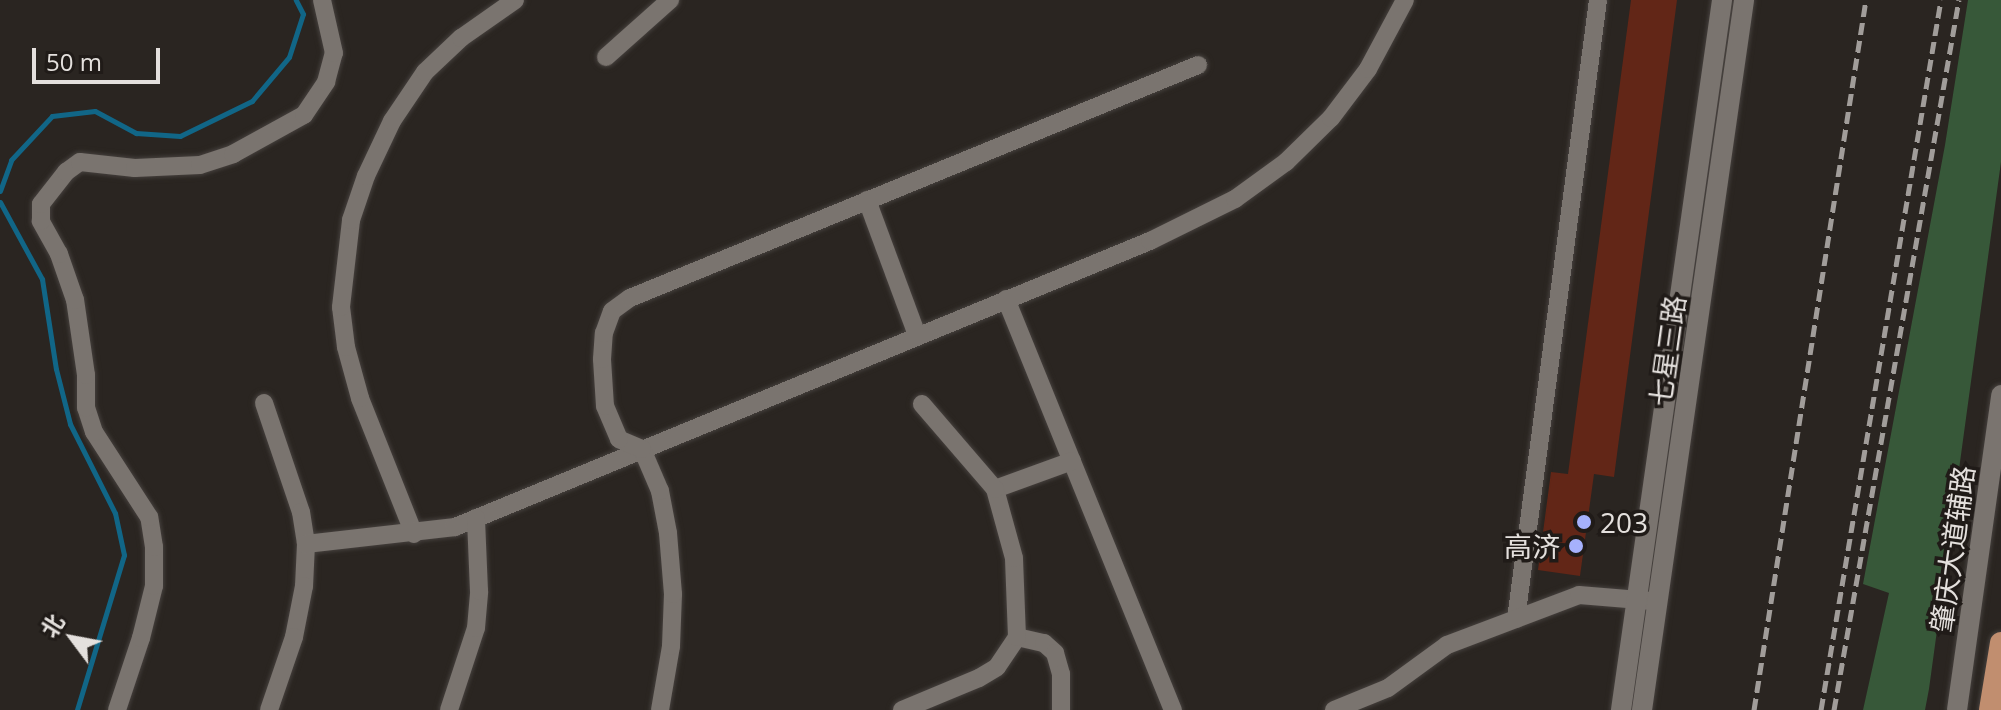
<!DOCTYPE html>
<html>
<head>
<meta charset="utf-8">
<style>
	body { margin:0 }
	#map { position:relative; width:2001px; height:710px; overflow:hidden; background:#2a2521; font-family:"Open Sans","Noto Sans SC",sans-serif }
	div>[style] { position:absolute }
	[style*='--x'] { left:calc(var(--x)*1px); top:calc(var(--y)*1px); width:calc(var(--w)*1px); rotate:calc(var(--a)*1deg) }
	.green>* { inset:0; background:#375839 }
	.stream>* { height:5px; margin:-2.5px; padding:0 2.5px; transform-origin:2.5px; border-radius:2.5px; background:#116687 }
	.building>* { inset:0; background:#622617 }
	.roads { filter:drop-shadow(0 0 2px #45403d) drop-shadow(0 0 2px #45403d) }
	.minor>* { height:18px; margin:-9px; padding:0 9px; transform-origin:9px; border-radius:9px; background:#7a746f }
	.tertiary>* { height:20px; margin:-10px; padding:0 10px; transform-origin:10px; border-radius:10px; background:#7a746f }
	.trunk>* { height:22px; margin:-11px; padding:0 11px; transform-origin:11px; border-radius:11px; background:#c18e6f }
	.rail>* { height:5px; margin-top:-2.5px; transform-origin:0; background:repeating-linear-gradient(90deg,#a19d9a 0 12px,transparent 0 18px) }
	.dots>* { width:22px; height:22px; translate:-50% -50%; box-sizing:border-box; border:4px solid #201b18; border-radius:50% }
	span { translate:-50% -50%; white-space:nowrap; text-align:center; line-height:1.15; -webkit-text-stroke:7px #201b18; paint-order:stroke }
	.street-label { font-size:28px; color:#e4e0dd }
	.poi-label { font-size:28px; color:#e4e0dd }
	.left { translate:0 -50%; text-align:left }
	.right { translate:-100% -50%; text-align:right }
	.north { position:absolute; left:32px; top:598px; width:80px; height:80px; -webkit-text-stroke:6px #201b18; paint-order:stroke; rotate:302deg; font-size:22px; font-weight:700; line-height:32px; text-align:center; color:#e4e0dd }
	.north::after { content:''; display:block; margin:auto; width:28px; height:36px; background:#e4e0dd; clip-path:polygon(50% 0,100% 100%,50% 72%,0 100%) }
	.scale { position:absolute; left:32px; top:48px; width:128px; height:36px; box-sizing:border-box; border:4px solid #e4e0dd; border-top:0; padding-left:10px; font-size:24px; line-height:28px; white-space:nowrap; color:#e4e0dd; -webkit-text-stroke:6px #201b18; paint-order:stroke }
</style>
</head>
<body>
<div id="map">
	<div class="green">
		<div style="clip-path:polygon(1968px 0,2001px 0,2001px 162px,1929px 689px,1925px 710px,1863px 710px,1889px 593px,1863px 584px,1945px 145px)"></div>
	</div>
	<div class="stream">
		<div style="--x:0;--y:191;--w:33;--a:-70"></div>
		<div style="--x:11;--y:160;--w:60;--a:-47"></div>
		<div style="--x:52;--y:116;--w:43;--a:-6.6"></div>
		<div style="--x:95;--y:111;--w:47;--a:28.2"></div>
		<div style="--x:136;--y:133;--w:44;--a:3.9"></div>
		<div style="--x:180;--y:136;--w:80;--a:-25.9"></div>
		<div style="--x:252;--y:101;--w:57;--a:-49.9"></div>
		<div style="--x:289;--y:57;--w:45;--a:-72"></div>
		<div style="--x:303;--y:14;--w:16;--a:-117"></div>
		<div style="--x:0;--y:202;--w:88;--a:61.4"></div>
		<div style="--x:42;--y:279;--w:91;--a:81.2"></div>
		<div style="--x:56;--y:369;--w:57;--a:75.7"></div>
		<div style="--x:70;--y:424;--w:100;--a:63.2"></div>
		<div style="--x:115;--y:513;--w:43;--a:77.9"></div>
		<div style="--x:124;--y:555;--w:162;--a:106.9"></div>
	</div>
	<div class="building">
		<div style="clip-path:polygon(1631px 0,1677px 0,1614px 477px,1594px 474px,1580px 576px,1538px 570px,1551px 472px,1568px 474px)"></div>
	</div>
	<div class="roads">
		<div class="minor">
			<div style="--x:606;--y:57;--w:86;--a:-41.7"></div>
			<div style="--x:867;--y:200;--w:144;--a:69.7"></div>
			<div style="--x:1006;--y:299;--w:444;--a:67.9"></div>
			<div style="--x:264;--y:403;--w:115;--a:71.3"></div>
			<div style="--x:301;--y:512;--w:32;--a:81"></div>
			<div style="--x:306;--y:544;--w:42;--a:92.7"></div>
			<div style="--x:304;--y:586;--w:52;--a:101.1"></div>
			<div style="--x:294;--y:637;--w:77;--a:108.9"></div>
			<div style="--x:995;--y:489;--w:82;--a:-20"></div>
			<div style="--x:414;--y:534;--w:146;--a:-111.7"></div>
			<div style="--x:360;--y:398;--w:53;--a:-105.4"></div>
			<div style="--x:346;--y:347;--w:40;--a:-97.1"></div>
			<div style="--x:341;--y:307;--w:88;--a:-83.4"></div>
			<div style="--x:351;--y:220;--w:46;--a:-71.2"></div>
			<div style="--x:366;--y:176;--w:61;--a:-64.7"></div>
			<div style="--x:392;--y:121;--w:59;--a:-56"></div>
			<div style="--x:425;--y:72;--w:50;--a:-43.4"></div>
			<div style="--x:461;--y:38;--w:66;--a:-35.1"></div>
			<div style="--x:306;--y:544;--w:150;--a:-6.5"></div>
			<div style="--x:455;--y:527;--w:752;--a:-22.37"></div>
			<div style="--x:1150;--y:241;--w:95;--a:-26.3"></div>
			<div style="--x:1235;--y:199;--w:63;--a:-36"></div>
			<div style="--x:1286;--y:162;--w:63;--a:-44.4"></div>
			<div style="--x:1331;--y:118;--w:61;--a:-52.9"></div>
			<div style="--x:1368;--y:69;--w:78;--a:-61.8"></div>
			<div style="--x:1516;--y:619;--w:624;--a:-82.45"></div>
			<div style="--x:1017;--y:637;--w:28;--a:13"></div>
			<div style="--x:1044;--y:643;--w:15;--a:42"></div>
			<div style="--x:1055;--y:653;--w:22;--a:74"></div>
			<div style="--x:1061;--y:674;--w:36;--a:90"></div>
			<div style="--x:117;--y:710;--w:76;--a:-71.6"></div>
			<div style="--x:141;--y:638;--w:54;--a:-76"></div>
			<div style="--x:154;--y:586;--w:39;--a:-90"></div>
			<div style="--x:154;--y:547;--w:30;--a:-99"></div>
			<div style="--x:149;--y:517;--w:101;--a:-122.9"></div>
			<div style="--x:94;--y:432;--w:25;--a:-108"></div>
			<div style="--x:86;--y:408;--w:33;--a:-90"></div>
			<div style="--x:86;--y:375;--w:76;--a:-98.3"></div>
			<div style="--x:75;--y:300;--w:49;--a:-109.2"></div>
			<div style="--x:59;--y:254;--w:38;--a:-119"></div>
			<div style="--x:41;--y:221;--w:17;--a:-90"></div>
			<div style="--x:41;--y:204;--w:41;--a:-52"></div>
			<div style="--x:66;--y:172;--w:17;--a:-36"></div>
			<div style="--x:80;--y:162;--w:55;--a:6.2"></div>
			<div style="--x:135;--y:168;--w:65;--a:-2.6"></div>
			<div style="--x:200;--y:165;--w:35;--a:-18"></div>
			<div style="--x:233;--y:154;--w:81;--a:-28.8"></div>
			<div style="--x:304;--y:115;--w:40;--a:-56"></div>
			<div style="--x:326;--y:82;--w:30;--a:-75"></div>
			<div style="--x:334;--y:53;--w:54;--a:-102.8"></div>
			<div style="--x:449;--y:710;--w:86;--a:-71.8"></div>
			<div style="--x:476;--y:628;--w:37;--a:-85"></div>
			<div style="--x:479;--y:591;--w:73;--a:-92.4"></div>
			<div style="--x:660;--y:710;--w:65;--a:-80.2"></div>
			<div style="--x:671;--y:646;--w:52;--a:-87.8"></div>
			<div style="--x:673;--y:594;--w:61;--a:-94.7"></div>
			<div style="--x:668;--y:533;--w:43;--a:-100.8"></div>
			<div style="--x:660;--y:491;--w:46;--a:-113.2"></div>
			<div style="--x:642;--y:449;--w:25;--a:-157"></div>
			<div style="--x:619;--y:439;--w:36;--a:-113"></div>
			<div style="--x:605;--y:406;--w:47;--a:-93.7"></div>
			<div style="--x:602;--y:359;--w:26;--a:-86"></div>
			<div style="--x:604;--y:333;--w:23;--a:-70"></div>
			<div style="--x:612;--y:311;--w:22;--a:-36"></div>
			<div style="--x:630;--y:298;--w:614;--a:-22.3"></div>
			<div style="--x:902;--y:710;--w:83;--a:-22.6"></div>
			<div style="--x:979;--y:678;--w:21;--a:-31"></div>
			<div style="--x:997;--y:667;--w:36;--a:-56"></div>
			<div style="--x:1017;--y:637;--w:79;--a:-92.2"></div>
			<div style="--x:1014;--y:558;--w:72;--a:-105.4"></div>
			<div style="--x:995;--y:489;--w:112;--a:-130.7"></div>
			<div style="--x:1334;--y:710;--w:58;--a:-22.2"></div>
			<div style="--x:1388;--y:688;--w:73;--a:-36.1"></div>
			<div style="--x:1447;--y:645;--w:141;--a:-20.7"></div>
			<div style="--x:1579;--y:595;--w:73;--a:4.7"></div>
		</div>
		<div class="tertiary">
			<div style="--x:1621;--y:710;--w:717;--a:-81.9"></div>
			<div style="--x:1642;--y:710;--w:717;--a:-81.82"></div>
			<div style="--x:1957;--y:710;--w:318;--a:-82"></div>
		</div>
		<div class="trunk">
			<div style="--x:1990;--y:710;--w:68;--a:-80.7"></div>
		</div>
	</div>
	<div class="rail">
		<div style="--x:1754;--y:710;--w:719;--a:-81.04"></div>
		<div style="--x:1821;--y:710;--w:720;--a:-80.41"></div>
		<div style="--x:1834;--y:710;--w:721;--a:-80.02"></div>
	</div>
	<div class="dots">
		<div style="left:1584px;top:522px;background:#a6b1fc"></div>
		<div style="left:1576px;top:546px;background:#a6b1fc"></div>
	</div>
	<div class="street-label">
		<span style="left:1667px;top:351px;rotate:-82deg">七星三路</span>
		<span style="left:1952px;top:549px;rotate:-82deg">肇庆大道辅路</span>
	</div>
	<div class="poi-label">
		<span class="left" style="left:1600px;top:522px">203</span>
		<span class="right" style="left:1560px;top:546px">高济</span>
	</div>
	<div class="north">北</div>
	<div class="scale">50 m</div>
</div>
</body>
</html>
